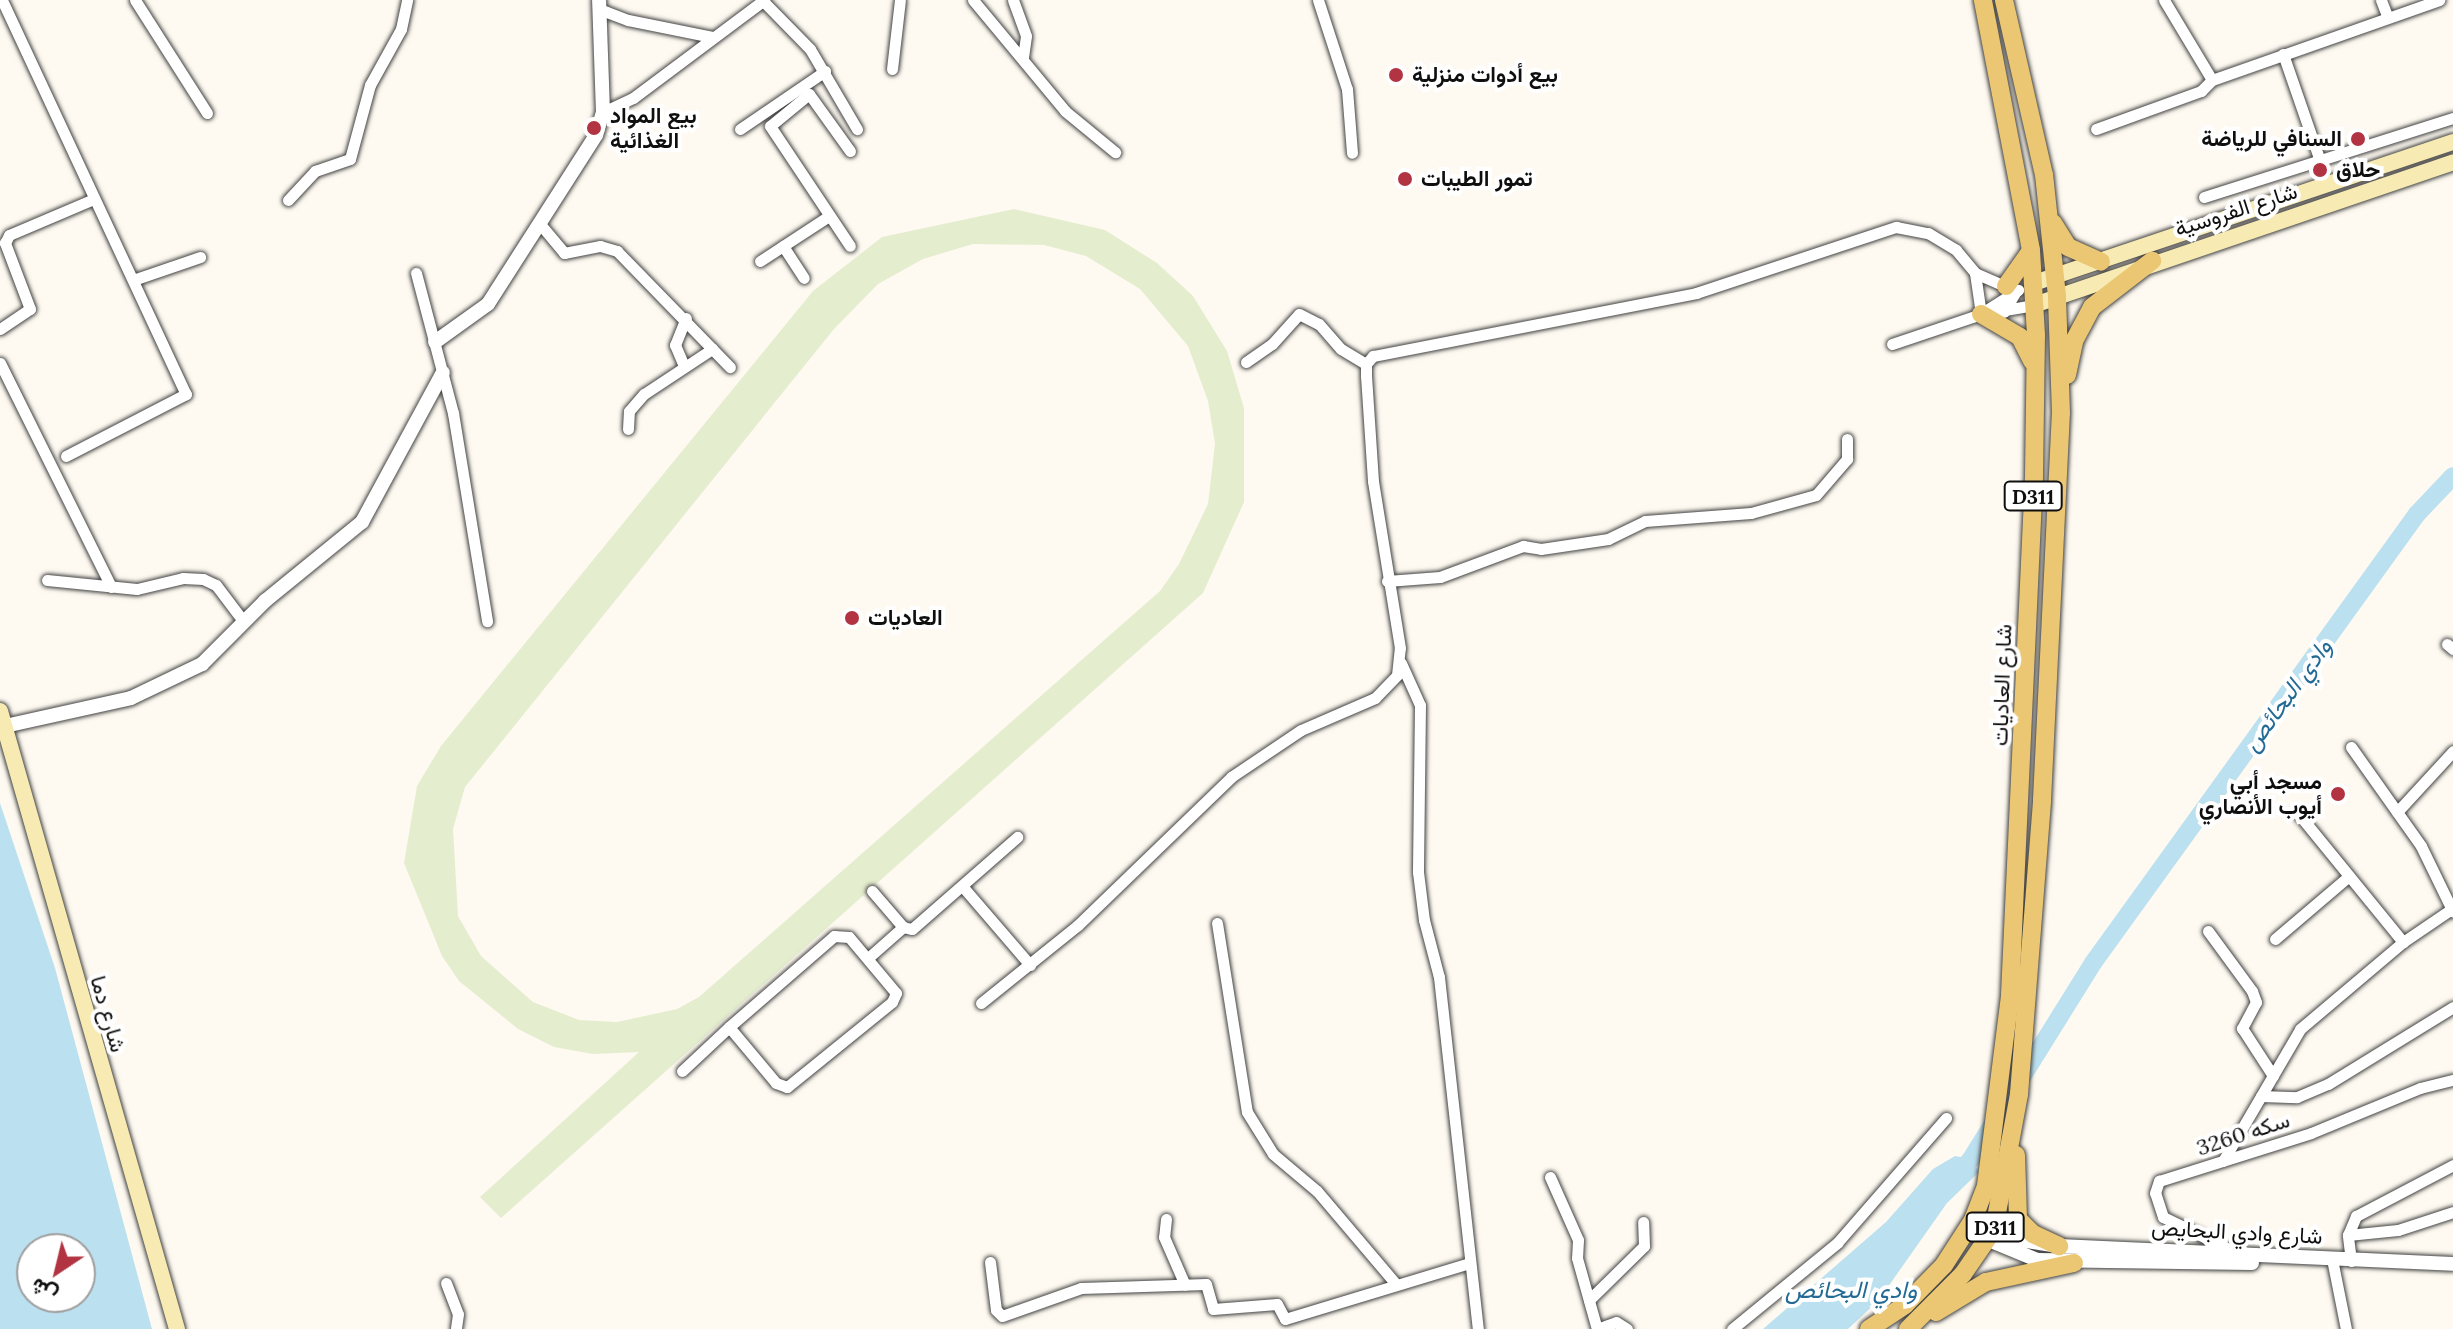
<!DOCTYPE html>
<html>
<head>
<meta charset="utf-8">
<style>
	body { margin:0 }
	#map { position:relative; width:2453px; height:1329px; overflow:hidden; background:#fefaf1; font-family:Lora,Vazirmatn,serif }
	div>[style] { position:absolute }
	[style*='--x'] { left:calc(var(--x)*1px); top:calc(var(--y)*1px); width:calc(var(--w)*1px); rotate:calc(var(--a)*1deg) }
	.pitch>* { inset:0; background:#e5edcf }
	.water>* { inset:0; background:#bbe0f0 }
	.river>* { height:18px; margin:-9px; padding:0 9px; transform-origin:9px; border-radius:9px; background:#bbe0f0 }
	.roads { filter:drop-shadow(0 0 2px #424242) drop-shadow(0 0 2px #424242) }
	.minor>* { height:11px; margin:-5.5px; padding:0 5.5px; transform-origin:5.5px; border-radius:5.5px; background:#fff }
	.tertiary>* { height:14px; margin:-7px; padding:0 7px; transform-origin:7px; border-radius:7px; background:#fff }
	.secondary>* { height:16px; margin:-8px; padding:0 8px; transform-origin:8px; border-radius:8px; background:#f7ebb3 }
	.primary>* { height:18px; margin:-9px; padding:0 9px; transform-origin:9px; border-radius:9px; background:#ebc774 }
	.dots>* { width:22px; height:22px; translate:-50% -50%; box-sizing:border-box; border:4px solid #fff; border-radius:50% }
	span { translate:-50% -50%; white-space:nowrap; text-align:center; line-height:1.15; -webkit-text-stroke:8px #fff; paint-order:stroke }
	.shield-label span { padding:2px 6px; background:#fff; border:2px solid; border-radius:6px; -webkit-text-stroke-width:0 }
	.shield-label { font-size:20px; color:#0f0f0f; font-weight:700 }
	.poi-label { font-size:22px; color:#0f0f0f; font-weight:700 }
	.left { translate:0 -50%; text-align:left }
	.right { translate:-100% -50%; text-align:right }
	.street-label { font-size:22px; color:#0f0f0f }
	.water-label { font-size:24px; color:#236a95; font-style:italic }
	.north { position:absolute; left:16px; top:1233px; width:80px; height:80px; box-sizing:border-box; background:#fff; border:2px solid #9f9f9f; border-radius:50%; rotate:215deg; font-size:22px; font-weight:700; line-height:32px; text-align:center; color:#0f0f0f }
	.north::after { content:''; display:block; margin:auto; width:28px; height:36px; background:#b23341; clip-path:polygon(50% 0,100% 100%,50% 72%,0 100%) }
</style>
</head>
<body>
<div id="map">
	<div class="pitch">
		<div style="clip-path:polygon(evenodd,1014px 209px,1105px 230px,1157px 263px,1193px 296px,1227px 351px,1244px 408px,1244px 502px,1203px 593px,501px 1218px,480px 1197px,639px 1052px,593px 1054px,554px 1047px,518px 1029px,459px 981px,442px 956px,404px 863px,417px 786px,441px 746px,813px 291px,882px 237px,1014px 209px,973px 244px,1044px 245px,1086px 256px,1140px 289px,1188px 346px,1208px 401px,1215px 444px,1208px 504px,1179px 564px,1160px 591px,699px 997px,677px 1009px,617px 1022px,579px 1020px,533px 1002px,481px 956px,458px 916px,453px 829px,465px 787px,834px 329px,878px 284px,923px 259px,973px 244px)"></div>
	</div>
	<div class="water">
		<div style="clip-path:polygon(evenodd,0 803px,55px 968px,152px 1329px,0 1329px,0 803px,80px 1249px,80px 1297px,32px 1297px,32px 1249px,80px 1249px)"></div>
		<div style="clip-path:polygon(1955px 1156px,1971px 1159px,1979px 1172px,1947px 1203px,1878px 1301px,1848px 1329px,1763px 1329px,1886px 1222px,1933px 1169px)"></div>
	</div>
	<div class="river">
		<div style="--x:1955;--y:1177;--w:24;--a:-48"></div>
		<div style="--x:1971;--y:1159;--w:231;--a:-58.1"></div>
		<div style="--x:2093;--y:963;--w:554;--a:-54.19"></div>
		<div style="--x:2417;--y:514;--w:52;--a:-46.5"></div>
	</div>
	<div class="roads">
		<div class="minor">
			<div style="--x:2;--y:0;--w:435;--a:65"></div>
			<div style="--x:186;--y:394;--w:135;--a:152.7"></div>
			<div style="--x:135;--y:0;--w:134;--a:57.5"></div>
			<div style="--x:973;--y:0;--w:144;--a:50.3"></div>
			<div style="--x:1065;--y:111;--w:65;--a:39.4"></div>
			<div style="--x:1013;--y:0;--w:38;--a:70"></div>
			<div style="--x:1026;--y:36;--w:21;--a:98"></div>
			<div style="--x:1318;--y:0;--w:94;--a:72"></div>
			<div style="--x:1347;--y:89;--w:64;--a:85.5"></div>
			<div style="--x:2164;--y:0;--w:93;--a:59"></div>
			<div style="--x:2381;--y:0;--w:17;--a:69"></div>
			<div style="--x:763;--y:1;--w:67;--a:45.6"></div>
			<div style="--x:810;--y:49;--w:93;--a:59.6"></div>
			<div style="--x:599;--y:9;--w:31;--a:21"></div>
			<div style="--x:628;--y:20;--w:86;--a:11.4"></div>
			<div style="--x:2283;--y:54;--w:110;--a:70.9"></div>
			<div style="--x:892;--y:69;--w:69;--a:-83.4"></div>
			<div style="--x:603;--y:112;--w:33;--a:-25"></div>
			<div style="--x:633;--y:98;--w:164;--a:-36.8"></div>
			<div style="--x:740;--y:129;--w:103;--a:-34.3"></div>
			<div style="--x:2096;--y:129;--w:112;--a:-19.9"></div>
			<div style="--x:2201;--y:91;--w:16;--a:-45"></div>
			<div style="--x:2212;--y:80;--w:241;--a:-19.4"></div>
			<div style="--x:850;--y:151;--w:70;--a:-125.7"></div>
			<div style="--x:809;--y:94;--w:50;--a:140.6"></div>
			<div style="--x:770;--y:126;--w:144;--a:56.3"></div>
			<div style="--x:2204;--y:197;--w:261;--a:-17.6"></div>
			<div style="--x:288;--y:200;--w:40;--a:-47"></div>
			<div style="--x:315;--y:171;--w:37;--a:-19"></div>
			<div style="--x:350;--y:159;--w:77;--a:-74.9"></div>
			<div style="--x:370;--y:85;--w:64;--a:-61"></div>
			<div style="--x:401;--y:29;--w:30;--a:-78"></div>
			<div style="--x:540;--y:224;--w:38;--a:50"></div>
			<div style="--x:564;--y:253;--w:37;--a:-11"></div>
			<div style="--x:600;--y:246;--w:18;--a:16"></div>
			<div style="--x:617;--y:251;--w:162;--a:45.8"></div>
			<div style="--x:783;--y:246;--w:38;--a:57"></div>
			<div style="--x:760;--y:261;--w:82;--a:-33.1"></div>
			<div style="--x:416;--y:273;--w:145;--a:75.2"></div>
			<div style="--x:453;--y:413;--w:211;--a:80.7"></div>
			<div style="--x:1975;--y:273;--w:45;--a:23.7"></div>
			<div style="--x:2016;--y:291;--w:24;--a:120"></div>
			<div style="--x:133;--y:280;--w:71;--a:-18.9"></div>
			<div style="--x:1982;--y:313;--w:43;--a:-32.6"></div>
			<div style="--x:0;--y:329;--w:36;--a:-34"></div>
			<div style="--x:30;--y:309;--w:71;--a:-110.7"></div>
			<div style="--x:5;--y:243;--w:9;--a:-63"></div>
			<div style="--x:9;--y:235;--w:92;--a:-23"></div>
			<div style="--x:1892;--y:344;--w:94;--a:-18.6"></div>
			<div style="--x:1981;--y:314;--w:54;--a:-9.6"></div>
			<div style="--x:1246;--y:362;--w:32;--a:-35"></div>
			<div style="--x:1272;--y:344;--w:40;--a:-48"></div>
			<div style="--x:1299;--y:314;--w:22;--a:27"></div>
			<div style="--x:1319;--y:324;--w:33;--a:49"></div>
			<div style="--x:1341;--y:349;--w:29;--a:31"></div>
			<div style="--x:0;--y:363;--w:250;--a:63.6"></div>
			<div style="--x:684;--y:366;--w:23;--a:-113"></div>
			<div style="--x:675;--y:345;--w:29;--a:-68"></div>
			<div style="--x:628;--y:429;--w:18;--a:-87"></div>
			<div style="--x:629;--y:411;--w:23;--a:-49"></div>
			<div style="--x:644;--y:394;--w:82;--a:-33.5"></div>
			<div style="--x:47;--y:580;--w:90;--a:5.7"></div>
			<div style="--x:137;--y:589;--w:47;--a:-13.4"></div>
			<div style="--x:183;--y:578;--w:20;--a:3"></div>
			<div style="--x:203;--y:579;--w:14;--a:25"></div>
			<div style="--x:216;--y:585;--w:46;--a:52.9"></div>
			<div style="--x:1387;--y:581;--w:53;--a:-4.3"></div>
			<div style="--x:1440;--y:577;--w:89;--a:-20.5"></div>
			<div style="--x:1523;--y:546;--w:18;--a:9"></div>
			<div style="--x:1541;--y:549;--w:68;--a:-8.5"></div>
			<div style="--x:1608;--y:539;--w:41;--a:-25.9"></div>
			<div style="--x:1645;--y:521;--w:106;--a:-4.3"></div>
			<div style="--x:1751;--y:513;--w:67;--a:-15.5"></div>
			<div style="--x:1816;--y:495;--w:48;--a:-49.3"></div>
			<div style="--x:1847;--y:459;--w:20;--a:-90"></div>
			<div style="--x:2447;--y:644;--w:8;--a:40"></div>
			<div style="--x:1401;--y:663;--w:46;--a:65.7"></div>
			<div style="--x:1420;--y:705;--w:167;--a:90.7"></div>
			<div style="--x:1418;--y:872;--w:48;--a:82.9"></div>
			<div style="--x:1424;--y:920;--w:59;--a:75.3"></div>
			<div style="--x:1439;--y:977;--w:354;--a:83.7"></div>
			<div style="--x:2351;--y:747;--w:121;--a:54.7"></div>
			<div style="--x:2421;--y:846;--w:73;--a:64.1"></div>
			<div style="--x:2297;--y:812;--w:168;--a:50.8"></div>
			<div style="--x:2403;--y:942;--w:60;--a:-34.2"></div>
			<div style="--x:2397;--y:812;--w:83;--a:-47.4"></div>
			<div style="--x:963;--y:887;--w:103;--a:49.3"></div>
			<div style="--x:872;--y:891;--w:48;--a:49.3"></div>
			<div style="--x:903;--y:927;--w:9;--a:13"></div>
			<div style="--x:912;--y:929;--w:140;--a:-41.2"></div>
			<div style="--x:1217;--y:923;--w:191;--a:81"></div>
			<div style="--x:1247;--y:1112;--w:49;--a:58.2"></div>
			<div style="--x:1273;--y:1154;--w:57;--a:40.1"></div>
			<div style="--x:1317;--y:1191;--w:121;--a:49.7"></div>
			<div style="--x:2208;--y:931;--w:74;--a:53.7"></div>
			<div style="--x:2252;--y:991;--w:12;--a:70"></div>
			<div style="--x:2256;--y:1002;--w:30;--a:118"></div>
			<div style="--x:2242;--y:1028;--w:57;--a:57.1"></div>
			<div style="--x:2275;--y:939;--w:97;--a:-40.4"></div>
			<div style="--x:868;--y:958;--w:47;--a:-41.5"></div>
			<div style="--x:981;--y:1003;--w:124;--a:-38.8"></div>
			<div style="--x:1078;--y:925;--w:213;--a:-44"></div>
			<div style="--x:1231;--y:777;--w:84;--a:-33.9"></div>
			<div style="--x:1301;--y:730;--w:81;--a:-23.4"></div>
			<div style="--x:1375;--y:698;--w:32;--a:-46"></div>
			<div style="--x:1397;--y:675;--w:27;--a:-84"></div>
			<div style="--x:1400;--y:648;--w:169;--a:-99.2"></div>
			<div style="--x:1373;--y:481;--w:105;--a:-93.8"></div>
			<div style="--x:1366;--y:376;--w:12;--a:-90"></div>
			<div style="--x:1366;--y:364;--w:11;--a:-49"></div>
			<div style="--x:1373;--y:356;--w:329;--a:-11"></div>
			<div style="--x:1696;--y:293;--w:211;--a:-18.3"></div>
			<div style="--x:1896;--y:227;--w:33;--a:11"></div>
			<div style="--x:1928;--y:233;--w:33;--a:31"></div>
			<div style="--x:1956;--y:250;--w:30;--a:50"></div>
			<div style="--x:1975;--y:273;--w:41;--a:81.7"></div>
			<div style="--x:682;--y:1071;--w:64;--a:-43.1"></div>
			<div style="--x:729;--y:1027;--w:139;--a:-40.9"></div>
			<div style="--x:834;--y:936;--w:15;--a:4"></div>
			<div style="--x:849;--y:937;--w:73;--a:50"></div>
			<div style="--x:896;--y:993;--w:10;--a:114"></div>
			<div style="--x:892;--y:1002;--w:135;--a:141"></div>
			<div style="--x:787;--y:1087;--w:12;--a:-160"></div>
			<div style="--x:776;--y:1083;--w:73;--a:-130"></div>
			<div style="--x:2261;--y:1096;--w:36;--a:2"></div>
			<div style="--x:2297;--y:1097;--w:34;--a:-23"></div>
			<div style="--x:2328;--y:1084;--w:147;--a:-31.6"></div>
			<div style="--x:2223;--y:1161;--w:153;--a:-59.7"></div>
			<div style="--x:2300;--y:1029;--w:135;--a:-40.2"></div>
			<div style="--x:1550;--y:1177;--w:69;--a:66"></div>
			<div style="--x:1578;--y:1240;--w:18;--a:93"></div>
			<div style="--x:1577;--y:1258;--w:74;--a:74.3"></div>
			<div style="--x:1597;--y:1329;--w:20;--a:-20"></div>
			<div style="--x:1616;--y:1322;--w:13;--a:32"></div>
			<div style="--x:1166;--y:1219;--w:18;--a:96"></div>
			<div style="--x:1164;--y:1237;--w:52;--a:66.4"></div>
			<div style="--x:2348;--y:1235;--w:50;--a:-5.7"></div>
			<div style="--x:2398;--y:1230;--w:58;--a:-18.1"></div>
			<div style="--x:2235;--y:1252;--w:80;--a:-154.1"></div>
			<div style="--x:2163;--y:1217;--w:25;--a:-108"></div>
			<div style="--x:2155;--y:1193;--w:13;--a:-72"></div>
			<div style="--x:2159;--y:1181;--w:159;--a:-17.5"></div>
			<div style="--x:2311;--y:1133;--w:118;--a:-22.4"></div>
			<div style="--x:2420;--y:1088;--w:34;--a:-14"></div>
			<div style="--x:2332;--y:1259;--w:71;--a:78.7"></div>
			<div style="--x:2351;--y:1261;--w:26;--a:-97"></div>
			<div style="--x:2348;--y:1235;--w:21;--a:-67"></div>
			<div style="--x:2356;--y:1216;--w:110;--a:-27.7"></div>
			<div style="--x:990;--y:1262;--w:48;--a:82.9"></div>
			<div style="--x:996;--y:1310;--w:8;--a:45"></div>
			<div style="--x:1002;--y:1316;--w:84;--a:-19.5"></div>
			<div style="--x:1081;--y:1288;--w:125;--a:-1.8"></div>
			<div style="--x:1206;--y:1284;--w:26;--a:74"></div>
			<div style="--x:1213;--y:1309;--w:64;--a:-4.5"></div>
			<div style="--x:1277;--y:1304;--w:17;--a:62"></div>
			<div style="--x:1285;--y:1319;--w:192;--a:-16.9"></div>
			<div style="--x:446;--y:1283;--w:33;--a:69"></div>
			<div style="--x:458;--y:1314;--w:15;--a:98"></div>
			<div style="--x:1589;--y:1300;--w:77;--a:-44.5"></div>
			<div style="--x:1644;--y:1246;--w:24;--a:-92"></div>
			<div style="--x:1732;--y:1329;--w:136;--a:-39.3"></div>
			<div style="--x:1837;--y:1243;--w:166;--a:-48.9"></div>
		</div>
		<div class="tertiary">
			<div style="--x:435;--y:342;--w:65;--a:-35.6"></div>
			<div style="--x:488;--y:304;--w:201;--a:-57.4"></div>
			<div style="--x:596;--y:135;--w:24;--a:-73"></div>
			<div style="--x:603;--y:112;--w:112;--a:-92"></div>
			<div style="--x:5;--y:726;--w:129;--a:-12.5"></div>
			<div style="--x:131;--y:698;--w:79;--a:-25.6"></div>
			<div style="--x:202;--y:664;--w:89;--a:-45"></div>
			<div style="--x:265;--y:601;--w:125;--a:-39.2"></div>
			<div style="--x:362;--y:522;--w:170;--a:-61.6"></div>
			<div style="--x:1973;--y:1220;--w:58;--a:21.3"></div>
			<div style="--x:2027;--y:1241;--w:32;--a:9"></div>
			<div style="--x:2059;--y:1246;--w:394;--a:2.6"></div>
			<div style="--x:1967;--y:1231;--w:76;--a:22.5"></div>
			<div style="--x:2037;--y:1260;--w:215;--a:0.8"></div>
		</div>
		<div class="secondary">
			<div style="--x:2034;--y:283;--w:442;--a:-18.6"></div>
			<div style="--x:2034;--y:305;--w:443;--a:-18.8"></div>
			<div style="--x:0;--y:711;--w:643;--a:74.02"></div>
		</div>
		<div class="primary">
			<div style="--x:2053;--y:223;--w:28;--a:58"></div>
			<div style="--x:2068;--y:247;--w:36;--a:24"></div>
			<div style="--x:2006;--y:286;--w:42;--a:-54.8"></div>
			<div style="--x:1981;--y:314;--w:45;--a:30.5"></div>
			<div style="--x:2020;--y:337;--w:27;--a:63"></div>
			<div style="--x:2067;--y:375;--w:35;--a:-78"></div>
			<div style="--x:2074;--y:341;--w:38;--a:-62"></div>
			<div style="--x:2092;--y:307;--w:76;--a:-37.5"></div>
			<div style="--x:2016;--y:1155;--w:64;--a:88.2"></div>
			<div style="--x:2018;--y:1219;--w:21;--a:45"></div>
			<div style="--x:2033;--y:1234;--w:29;--a:25"></div>
			<div style="--x:1936;--y:1312;--w:58;--a:-31"></div>
			<div style="--x:1986;--y:1282;--w:90;--a:-12.2"></div>
			<div style="--x:1869;--y:1329;--w:43;--a:-33.7"></div>
			<div style="--x:1905;--y:1305;--w:56;--a:-45.7"></div>
			<div style="--x:1944;--y:1265;--w:54;--a:-57.2"></div>
			<div style="--x:1973;--y:1220;--w:36;--a:-69"></div>
			<div style="--x:1986;--y:1186;--w:193;--a:-82.8"></div>
			<div style="--x:2010;--y:995;--w:520;--a:-87.35"></div>
			<div style="--x:2034;--y:476;--w:141;--a:-89.2"></div>
			<div style="--x:2036;--y:335;--w:85;--a:-93.4"></div>
			<div style="--x:2031;--y:250;--w:255;--a:-100.9"></div>
			<div style="--x:1908;--y:1329;--w:78;--a:-45"></div>
			<div style="--x:1963;--y:1274;--w:55;--a:-55.4"></div>
			<div style="--x:1994;--y:1229;--w:137;--a:-79.5"></div>
			<div style="--x:2019;--y:1094;--w:295;--a:-85.5"></div>
			<div style="--x:2042;--y:800;--w:387;--a:-87.2"></div>
			<div style="--x:2061;--y:413;--w:117;--a:-92"></div>
			<div style="--x:2057;--y:296;--w:122;--a:-96.1"></div>
			<div style="--x:2044;--y:175;--w:180;--a:-102.9"></div>
		</div>
	</div>
	<div class="dots">
		<div style="left:1396px;top:75px;background:#b23341"></div>
		<div style="left:594px;top:128px;background:#b23341"></div>
		<div style="left:2358px;top:139px;background:#b23341"></div>
		<div style="left:2320px;top:170px;background:#b23341"></div>
		<div style="left:1405px;top:179px;background:#b23341"></div>
		<div style="left:852px;top:618px;background:#b23341"></div>
		<div style="left:2338px;top:794px;background:#b23341"></div>
	</div>
	<div class="shield-label">
		<span style="left:2033px;top:496px">D311</span>
		<span style="left:1995px;top:1227px">D311</span>
	</div>
	<div class="poi-label">
		<span class="left" style="left:1412px;top:75px">بيع أدوات منزلية</span>
		<span class="left" style="left:610px;top:128px">بيع المواد<br>الغذائية</span>
		<span class="right" style="left:2342px;top:139px">السنافي للرياضة</span>
		<span class="left" style="left:2336px;top:170px">حلاق</span>
		<span class="left" style="left:1421px;top:179px">تمور الطيبات</span>
		<span class="left" style="left:868px;top:618px">العاديات</span>
		<span class="right" style="left:2322px;top:794px">مسجد أبي<br>أيوب الأنصاري</span>
	</div>
	<div class="street-label">
		<span style="left:2236px;top:210px;rotate:-18deg">شارع الفروسية</span>
		<span style="left:2002px;top:685px;rotate:-88deg">شارع العاديات</span>
		<span style="left:108px;top:1014px;rotate:74deg">شارع دما</span>
		<span style="left:2243px;top:1134px;rotate:-18deg">سكه 3260</span>
		<span style="left:2237px;top:1232px;rotate:3deg">شارع وادي البحايص</span>
	</div>
	<div class="water-label">
		<span style="left:2287px;top:695px;rotate:-54deg">وادي البحائص</span>
		<span style="left:1851px;top:1290px">وادي البحائص</span>
	</div>
	<div class="north">ش</div>
</div>
</body>
</html>
